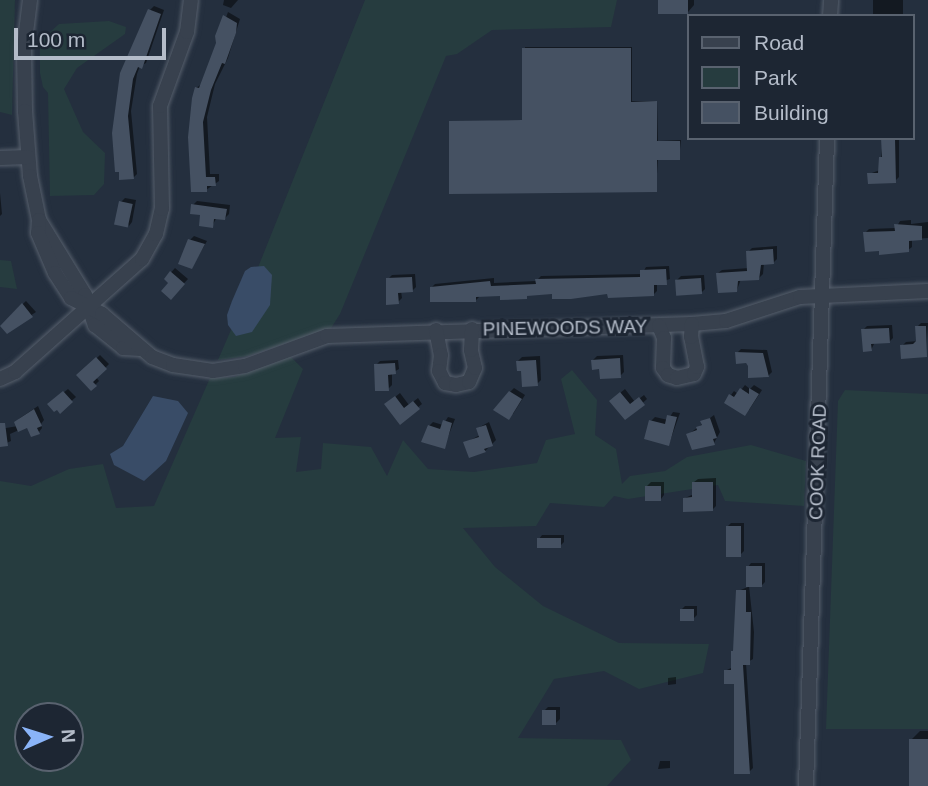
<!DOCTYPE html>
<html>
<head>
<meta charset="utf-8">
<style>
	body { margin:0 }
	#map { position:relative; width:928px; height:786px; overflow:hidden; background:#242f3e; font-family:Helvetica,sans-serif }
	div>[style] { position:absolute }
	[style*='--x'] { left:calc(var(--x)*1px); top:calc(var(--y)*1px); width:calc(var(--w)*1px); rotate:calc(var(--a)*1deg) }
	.green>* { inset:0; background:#263c3f }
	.water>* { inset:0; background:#394c67 }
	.shadow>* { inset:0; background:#0007; transform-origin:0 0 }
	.building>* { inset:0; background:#455162; transform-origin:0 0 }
	.roads { filter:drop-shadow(0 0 2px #565f6c) drop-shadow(0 0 2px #565f6c) }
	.minor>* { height:14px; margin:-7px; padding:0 7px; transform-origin:7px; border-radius:7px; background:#38414e }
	span { translate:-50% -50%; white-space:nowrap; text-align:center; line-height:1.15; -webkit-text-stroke:6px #1d2633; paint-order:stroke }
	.street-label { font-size:19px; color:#b4bcc9 }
	.legend { position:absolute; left:687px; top:14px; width:228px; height:126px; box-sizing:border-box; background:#1d2633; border:2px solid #59626f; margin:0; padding:9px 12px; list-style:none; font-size:21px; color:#b4bcc9 }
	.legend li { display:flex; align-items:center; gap:14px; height:35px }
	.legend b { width:35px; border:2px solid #59626f }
	.north { position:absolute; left:14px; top:702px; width:70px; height:70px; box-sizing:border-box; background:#1d2633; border:2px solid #59626f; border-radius:50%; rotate:87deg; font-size:19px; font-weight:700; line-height:28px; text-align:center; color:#b4bcc9 }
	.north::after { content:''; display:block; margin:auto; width:24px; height:32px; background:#8ab4f8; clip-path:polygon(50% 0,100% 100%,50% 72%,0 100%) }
	.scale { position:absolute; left:14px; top:28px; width:152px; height:32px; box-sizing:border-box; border:4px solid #b4bcc9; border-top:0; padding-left:9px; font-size:21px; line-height:24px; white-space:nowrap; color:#b4bcc9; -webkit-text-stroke:5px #1d2633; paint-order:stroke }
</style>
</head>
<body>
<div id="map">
	<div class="green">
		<div style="clip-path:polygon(0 0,15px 0,12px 115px,0 112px)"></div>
		<div style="clip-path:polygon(365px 0,617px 0,611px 27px,492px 30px,457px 54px,446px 56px,340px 314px,331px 328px,248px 356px,218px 360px,259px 265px)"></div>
		<div style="clip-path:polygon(109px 21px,126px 27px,125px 34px,77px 68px,64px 89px,83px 132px,105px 153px,104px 184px,94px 195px,50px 196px,48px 93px,43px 87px,40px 73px,40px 41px,59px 24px)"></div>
		<div style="clip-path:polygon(0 260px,11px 261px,17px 289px,0 287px)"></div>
		<div style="clip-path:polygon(evenodd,290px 356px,303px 369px,275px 438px,301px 437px,296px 472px,321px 469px,323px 443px,371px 447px,387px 476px,403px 440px,428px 469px,474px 472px,537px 463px,546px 440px,575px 434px,561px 379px,572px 370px,597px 400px,595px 435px,616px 449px,622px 484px,630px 476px,665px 471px,687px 457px,751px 445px,806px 461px,804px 506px,725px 501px,718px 485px,628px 499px,614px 496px,604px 507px,550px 503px,536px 526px,463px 528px,495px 567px,543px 606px,619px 643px,709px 644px,703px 673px,639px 689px,604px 671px,554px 679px,518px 738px,621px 740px,631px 760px,607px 786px,0 786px,0 481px,31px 486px,69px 469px,103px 464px,116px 508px,154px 506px,210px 378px,234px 377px,290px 356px,28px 716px,70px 716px,70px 758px,28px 758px,28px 716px)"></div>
		<div style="clip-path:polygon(845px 390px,928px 394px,928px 729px,826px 729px,838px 401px)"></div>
	</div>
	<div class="water">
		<div style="clip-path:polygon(264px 266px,272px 275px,270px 305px,252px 332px,236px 336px,228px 325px,227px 315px,232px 301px,245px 271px,251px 267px)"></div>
		<div style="clip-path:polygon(153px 396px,178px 401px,188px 413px,166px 461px,144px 481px,114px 465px,110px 454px,123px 446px)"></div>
	</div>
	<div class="shadow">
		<div style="clip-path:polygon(224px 0,238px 0,231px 8px,223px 5px)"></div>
		<div style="clip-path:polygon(659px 0,694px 0,694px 5px,688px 12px)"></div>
		<div style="left:873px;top:0;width:30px;height:16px"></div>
		<div style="clip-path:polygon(154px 6px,164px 10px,146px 63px,140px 66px,137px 74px,131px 111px,137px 174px,133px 178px,114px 133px,150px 10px)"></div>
		<div style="clip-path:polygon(228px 12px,240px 19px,228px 58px,215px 84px,207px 117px,210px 174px,219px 174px,219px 181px,206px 190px,196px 88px,202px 84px)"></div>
		<div style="clip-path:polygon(525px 47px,632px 47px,632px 101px,657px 101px,658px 141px,681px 140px,679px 158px,658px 158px,656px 190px,450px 122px,524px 120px)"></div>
		<div style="clip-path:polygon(883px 138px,899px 138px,899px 177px,895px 181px,869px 174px,880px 170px)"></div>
		<div style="clip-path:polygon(0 193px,2px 214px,0 216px)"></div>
		<div style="clip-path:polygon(125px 198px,136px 200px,132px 222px,129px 226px,121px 202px)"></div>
		<div style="clip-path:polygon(197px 201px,230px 205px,229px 214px,225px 218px,217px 217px,212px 226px,193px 205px)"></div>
		<div style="clip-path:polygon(911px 220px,911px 224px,928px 222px,928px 238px,912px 239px,912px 247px,908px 250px,880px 249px,865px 233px,869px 229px,896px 228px,900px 221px)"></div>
		<div style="clip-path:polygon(194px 236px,207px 241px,192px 267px,190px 240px)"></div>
		<div style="clip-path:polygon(777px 246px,777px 259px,773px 263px,764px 263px,763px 274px,759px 278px,741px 279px,737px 290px,718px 273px,722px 270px,749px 268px,748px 252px,752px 248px)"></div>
		<div style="clip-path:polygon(669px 266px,670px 279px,657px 283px,657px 291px,653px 295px,553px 292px,481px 295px,476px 300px,431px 288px,435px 284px,494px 278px,494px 283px,536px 281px,541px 276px,642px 274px,646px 267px)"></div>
		<div style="clip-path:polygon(175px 268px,188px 279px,171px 297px,171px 282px,166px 278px)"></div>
		<div style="clip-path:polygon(415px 274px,416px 287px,412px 291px,401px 291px,402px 298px,398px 302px,388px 279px,392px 275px)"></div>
		<div style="clip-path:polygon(704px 275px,705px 289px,701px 293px,677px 280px,681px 276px)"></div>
		<div style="clip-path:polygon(26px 301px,36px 312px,7px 331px,11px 315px)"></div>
		<div style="clip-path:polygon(921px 323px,928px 323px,926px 356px,902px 346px,906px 342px,918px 341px,917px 327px)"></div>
		<div style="clip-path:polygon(892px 325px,893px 338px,889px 342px,875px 342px,871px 350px,863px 330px,867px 326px)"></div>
		<div style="clip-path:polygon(741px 349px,767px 350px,772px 372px,768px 376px,749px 366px,737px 353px)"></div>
		<div style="clip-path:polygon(100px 355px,109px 364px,96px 377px,99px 381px,91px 389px,79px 375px)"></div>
		<div style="clip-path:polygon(623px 355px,624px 372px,620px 376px,593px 360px,597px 356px)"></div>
		<div style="clip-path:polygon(540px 356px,541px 380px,537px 384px,518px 361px,522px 357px)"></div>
		<div style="clip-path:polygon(398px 360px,399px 369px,392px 373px,392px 385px,388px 389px,376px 365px,380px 361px)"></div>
		<div style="clip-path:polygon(745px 385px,750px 389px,754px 385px,762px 390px,749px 410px,731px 395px,734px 391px,738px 394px)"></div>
		<div style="clip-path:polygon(514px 388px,525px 395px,513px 414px,510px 392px)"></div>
		<div style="clip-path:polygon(68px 389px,76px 397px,60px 411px,53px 401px)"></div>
		<div style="clip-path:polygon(625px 389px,635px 402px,644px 395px,647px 399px,626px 418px,615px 397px)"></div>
		<div style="clip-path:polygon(400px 393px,409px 405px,418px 398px,422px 404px,400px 422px,390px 401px)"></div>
		<div style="clip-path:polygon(38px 406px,44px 420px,41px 424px,42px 428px,39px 432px,28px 426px,10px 434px,11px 441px,0 446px,0 429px,18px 426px,16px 422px,20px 418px)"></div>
		<div style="clip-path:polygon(673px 412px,680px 413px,669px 444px,651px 421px,655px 417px,668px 420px)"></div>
		<div style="clip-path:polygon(714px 415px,720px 432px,714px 443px,689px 434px)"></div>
		<div style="clip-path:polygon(448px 417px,455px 419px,444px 447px,429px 426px,433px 422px,443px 425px)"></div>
		<div style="clip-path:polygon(489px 422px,496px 440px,485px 451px,465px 443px,480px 435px,478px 428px)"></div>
		<div style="clip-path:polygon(716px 478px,716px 506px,712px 510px,685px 498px,694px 494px,694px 482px,698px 479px)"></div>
		<div style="clip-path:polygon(651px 482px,664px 482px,664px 495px,661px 499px,647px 486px)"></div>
		<div style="clip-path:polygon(731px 523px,744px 523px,744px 551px,740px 555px,727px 527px)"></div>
		<div style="clip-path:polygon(542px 535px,564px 535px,564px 542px,560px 546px,539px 539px)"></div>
		<div style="clip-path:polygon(751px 563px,765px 563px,765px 582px,761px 586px,749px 586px,754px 632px,753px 659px,746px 663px,753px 768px,749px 772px,736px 682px,725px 671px,733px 667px,738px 591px,748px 587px,748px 567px)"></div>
		<div style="clip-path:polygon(685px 606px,697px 606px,697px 615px,693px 619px,681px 610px)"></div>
		<div style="clip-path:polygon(676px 677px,676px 684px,668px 685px,668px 678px)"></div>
		<div style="clip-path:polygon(548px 707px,560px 707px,560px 719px,556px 723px,544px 711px)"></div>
		<div style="clip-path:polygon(920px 731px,928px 731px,928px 786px,912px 786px,911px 740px)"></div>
		<div style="clip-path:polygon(660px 761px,670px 761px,670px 768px,658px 769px)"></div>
	</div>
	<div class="building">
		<div style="left:658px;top:0;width:30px;height:14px"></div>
		<div style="clip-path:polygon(148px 9px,161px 14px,142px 69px,138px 67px,133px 79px,128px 116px,134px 179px,119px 180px,119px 172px,115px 172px,112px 133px,120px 73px)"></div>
		<div style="clip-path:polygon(223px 15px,237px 23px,236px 33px,225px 64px,222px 63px,211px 90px,203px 122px,206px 177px,215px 177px,216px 186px,207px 186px,207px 192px,191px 192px,188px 137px,192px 98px,195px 87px,199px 88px,216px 43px,215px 36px)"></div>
		<div style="clip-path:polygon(522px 48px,631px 48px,631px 102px,657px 101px,657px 141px,680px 141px,680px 160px,657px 160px,657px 192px,449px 194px,449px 121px,522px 120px)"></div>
		<div style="clip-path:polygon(881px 138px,895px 138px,896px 183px,868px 184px,867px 173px,878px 173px,879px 157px,882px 157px)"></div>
		<div style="left:119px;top:201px;width:14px;height:24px;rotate:12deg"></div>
		<div style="clip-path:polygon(191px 204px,227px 209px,225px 220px,214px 219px,213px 228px,199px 226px,200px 215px,190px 214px)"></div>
		<div style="clip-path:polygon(894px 224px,922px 226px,922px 240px,909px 241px,909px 252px,879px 255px,879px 251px,865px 252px,863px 232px,895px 231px)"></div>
		<div style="clip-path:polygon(188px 239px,205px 244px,192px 269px,178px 264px)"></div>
		<div style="clip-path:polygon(773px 249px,774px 264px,761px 265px,759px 280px,738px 281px,737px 292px,718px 293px,716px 273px,747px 271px,746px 251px)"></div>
		<div style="clip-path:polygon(666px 269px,667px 285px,654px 285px,654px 296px,608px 298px,607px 294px,571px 299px,552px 299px,552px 294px,527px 296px,527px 299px,500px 300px,500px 296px,476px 297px,476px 302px,430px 302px,430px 287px,490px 281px,491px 286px,536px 284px,535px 279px,640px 277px,640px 270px)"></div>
		<div style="clip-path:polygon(170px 271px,185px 284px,171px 300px,161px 291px,168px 283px,164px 279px)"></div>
		<div style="clip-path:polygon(412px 277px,413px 292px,398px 293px,399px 304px,386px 305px,386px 278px)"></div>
		<div style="left:701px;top:278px;width:16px;height:26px;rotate:86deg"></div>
		<div style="clip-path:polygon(22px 303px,33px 317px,7px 334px,0 326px)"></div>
		<div style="clip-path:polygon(915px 326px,926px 326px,927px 357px,901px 359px,900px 345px,913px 344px,916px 341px)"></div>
		<div style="clip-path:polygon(889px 328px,890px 343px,871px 344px,872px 351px,863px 352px,861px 329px)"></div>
		<div style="clip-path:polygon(735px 352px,763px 353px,769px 377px,748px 378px,748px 366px,746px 363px,736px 364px)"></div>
		<div style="clip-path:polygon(96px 357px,107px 369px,93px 382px,97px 386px,91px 391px,76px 375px)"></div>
		<div style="clip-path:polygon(620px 358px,621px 378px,600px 379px,599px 369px,592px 370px,591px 360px)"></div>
		<div style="clip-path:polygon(536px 360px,538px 386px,522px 387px,521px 371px,517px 371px,516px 361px)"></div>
		<div style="clip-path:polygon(395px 363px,396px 374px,388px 375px,389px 391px,375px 391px,374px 364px)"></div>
		<div style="clip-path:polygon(740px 388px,749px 394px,749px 388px,759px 394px,745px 416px,724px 403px,729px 394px,734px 397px)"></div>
		<div style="clip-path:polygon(63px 391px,73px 402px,60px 414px,57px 410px,54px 412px,47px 404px)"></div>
		<div style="clip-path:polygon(509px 391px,522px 399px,509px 420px,493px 410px)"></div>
		<div style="clip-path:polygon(620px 392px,630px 404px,639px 397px,645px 405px,625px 420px,609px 401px)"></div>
		<div style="clip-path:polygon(395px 396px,404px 408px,413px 401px,420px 409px,400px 425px,384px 404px)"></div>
		<div style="clip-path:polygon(34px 409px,42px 426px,37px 428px,40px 434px,31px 437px,27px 428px,18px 432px,14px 422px)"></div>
		<div style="clip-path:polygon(667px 415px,677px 417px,669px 446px,644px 439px,649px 420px,665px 424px)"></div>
		<div style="clip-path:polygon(710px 418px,717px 438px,713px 439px,715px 445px,692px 450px,686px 434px,697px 430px,696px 427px,702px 425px,700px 421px)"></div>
		<div style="clip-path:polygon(443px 420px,452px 423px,445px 449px,421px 442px,428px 425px,440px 429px)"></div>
		<div style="clip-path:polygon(0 423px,5px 423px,8px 446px,0 447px)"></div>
		<div style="clip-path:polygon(486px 425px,493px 446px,484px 449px,486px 452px,469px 458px,463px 442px,479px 437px,476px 428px)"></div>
		<div style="clip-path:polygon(692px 482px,713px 482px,713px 511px,683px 512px,683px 498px,692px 497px)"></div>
		<div style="left:645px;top:486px;width:16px;height:15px"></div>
		<div style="left:726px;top:526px;width:15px;height:31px"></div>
		<div style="left:537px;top:538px;width:24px;height:10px"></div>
		<div style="left:746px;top:566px;width:16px;height:21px"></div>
		<div style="clip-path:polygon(736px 590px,746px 590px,746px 612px,751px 612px,750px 665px,743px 665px,750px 774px,734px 774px,734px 684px,724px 684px,724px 670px,731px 670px,731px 651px,733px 651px)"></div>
		<div style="left:680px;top:609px;width:14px;height:12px"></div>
		<div style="left:542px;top:710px;width:14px;height:15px"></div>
		<div style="left:909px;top:739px;width:19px;height:47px"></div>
	</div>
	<div class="roads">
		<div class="minor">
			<div style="--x:30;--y:0;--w:49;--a:97"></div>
			<div style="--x:24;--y:49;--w:62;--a:89.1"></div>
			<div style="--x:25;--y:111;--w:65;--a:85.6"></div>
			<div style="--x:30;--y:176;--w:45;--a:78.4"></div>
			<div style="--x:39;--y:220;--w:88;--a:58.5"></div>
			<div style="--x:85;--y:295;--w:32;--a:72"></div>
			<div style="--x:95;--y:325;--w:36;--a:39"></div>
			<div style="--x:123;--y:348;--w:18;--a:3"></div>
			<div style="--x:830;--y:16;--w:16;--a:-86"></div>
			<div style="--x:0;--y:158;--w:28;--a:-2"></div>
			<div style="--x:39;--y:220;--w:13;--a:94"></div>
			<div style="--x:38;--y:233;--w:43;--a:67"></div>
			<div style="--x:55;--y:273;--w:30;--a:57"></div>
			<div style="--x:71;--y:298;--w:35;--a:27"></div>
			<div style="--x:102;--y:314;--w:66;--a:40.7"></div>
			<div style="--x:152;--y:357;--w:22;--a:21"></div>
			<div style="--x:173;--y:365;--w:40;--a:8.5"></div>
			<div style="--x:213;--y:371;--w:32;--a:-9"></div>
			<div style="--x:245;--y:366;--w:87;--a:-20.1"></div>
			<div style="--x:327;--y:336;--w:365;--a:-1.9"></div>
			<div style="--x:692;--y:324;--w:34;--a:-5"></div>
			<div style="--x:726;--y:321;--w:78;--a:-18"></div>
			<div style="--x:800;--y:297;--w:128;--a:-2.7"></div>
			<div style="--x:659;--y:326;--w:13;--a:67"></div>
			<div style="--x:664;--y:338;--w:30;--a:92"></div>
			<div style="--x:663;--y:368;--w:9;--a:54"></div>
			<div style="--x:668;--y:375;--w:9;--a:18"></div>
			<div style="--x:677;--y:378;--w:17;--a:-13"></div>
			<div style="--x:694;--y:374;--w:8;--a:-67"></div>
			<div style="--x:697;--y:367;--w:31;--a:-101"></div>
			<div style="--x:691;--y:337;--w:13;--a:-86"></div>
			<div style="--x:436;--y:330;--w:25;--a:79"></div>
			<div style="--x:441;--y:355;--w:16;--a:97"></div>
			<div style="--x:439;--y:371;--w:13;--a:63"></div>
			<div style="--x:445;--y:383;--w:11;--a:10"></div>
			<div style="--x:456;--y:385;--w:13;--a:-13"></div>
			<div style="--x:469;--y:382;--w:15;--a:-67"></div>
			<div style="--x:475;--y:368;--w:18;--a:-103"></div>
			<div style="--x:471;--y:350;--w:21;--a:-87"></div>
			<div style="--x:0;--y:379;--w:17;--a:-25"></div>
			<div style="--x:15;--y:372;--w:170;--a:-41.7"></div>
			<div style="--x:142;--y:259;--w:29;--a:-61"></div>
			<div style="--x:156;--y:234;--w:26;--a:-77"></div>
			<div style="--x:162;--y:209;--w:103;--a:-91.1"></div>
			<div style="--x:160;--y:106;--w:79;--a:-70"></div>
			<div style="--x:187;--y:32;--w:32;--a:-83"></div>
			<div style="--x:806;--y:786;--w:648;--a:-88.14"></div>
		</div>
	</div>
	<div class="street-label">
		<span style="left:565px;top:328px;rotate:-1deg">PINEWOODS WAY</span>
		<span style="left:818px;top:462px;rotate:-88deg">COOK ROAD</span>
	</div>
	<ul class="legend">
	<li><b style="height:9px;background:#38414e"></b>Road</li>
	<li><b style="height:19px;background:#263c3f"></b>Park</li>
	<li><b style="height:19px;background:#455162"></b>Building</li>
	</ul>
	<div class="north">N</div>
	<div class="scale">100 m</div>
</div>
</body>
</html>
